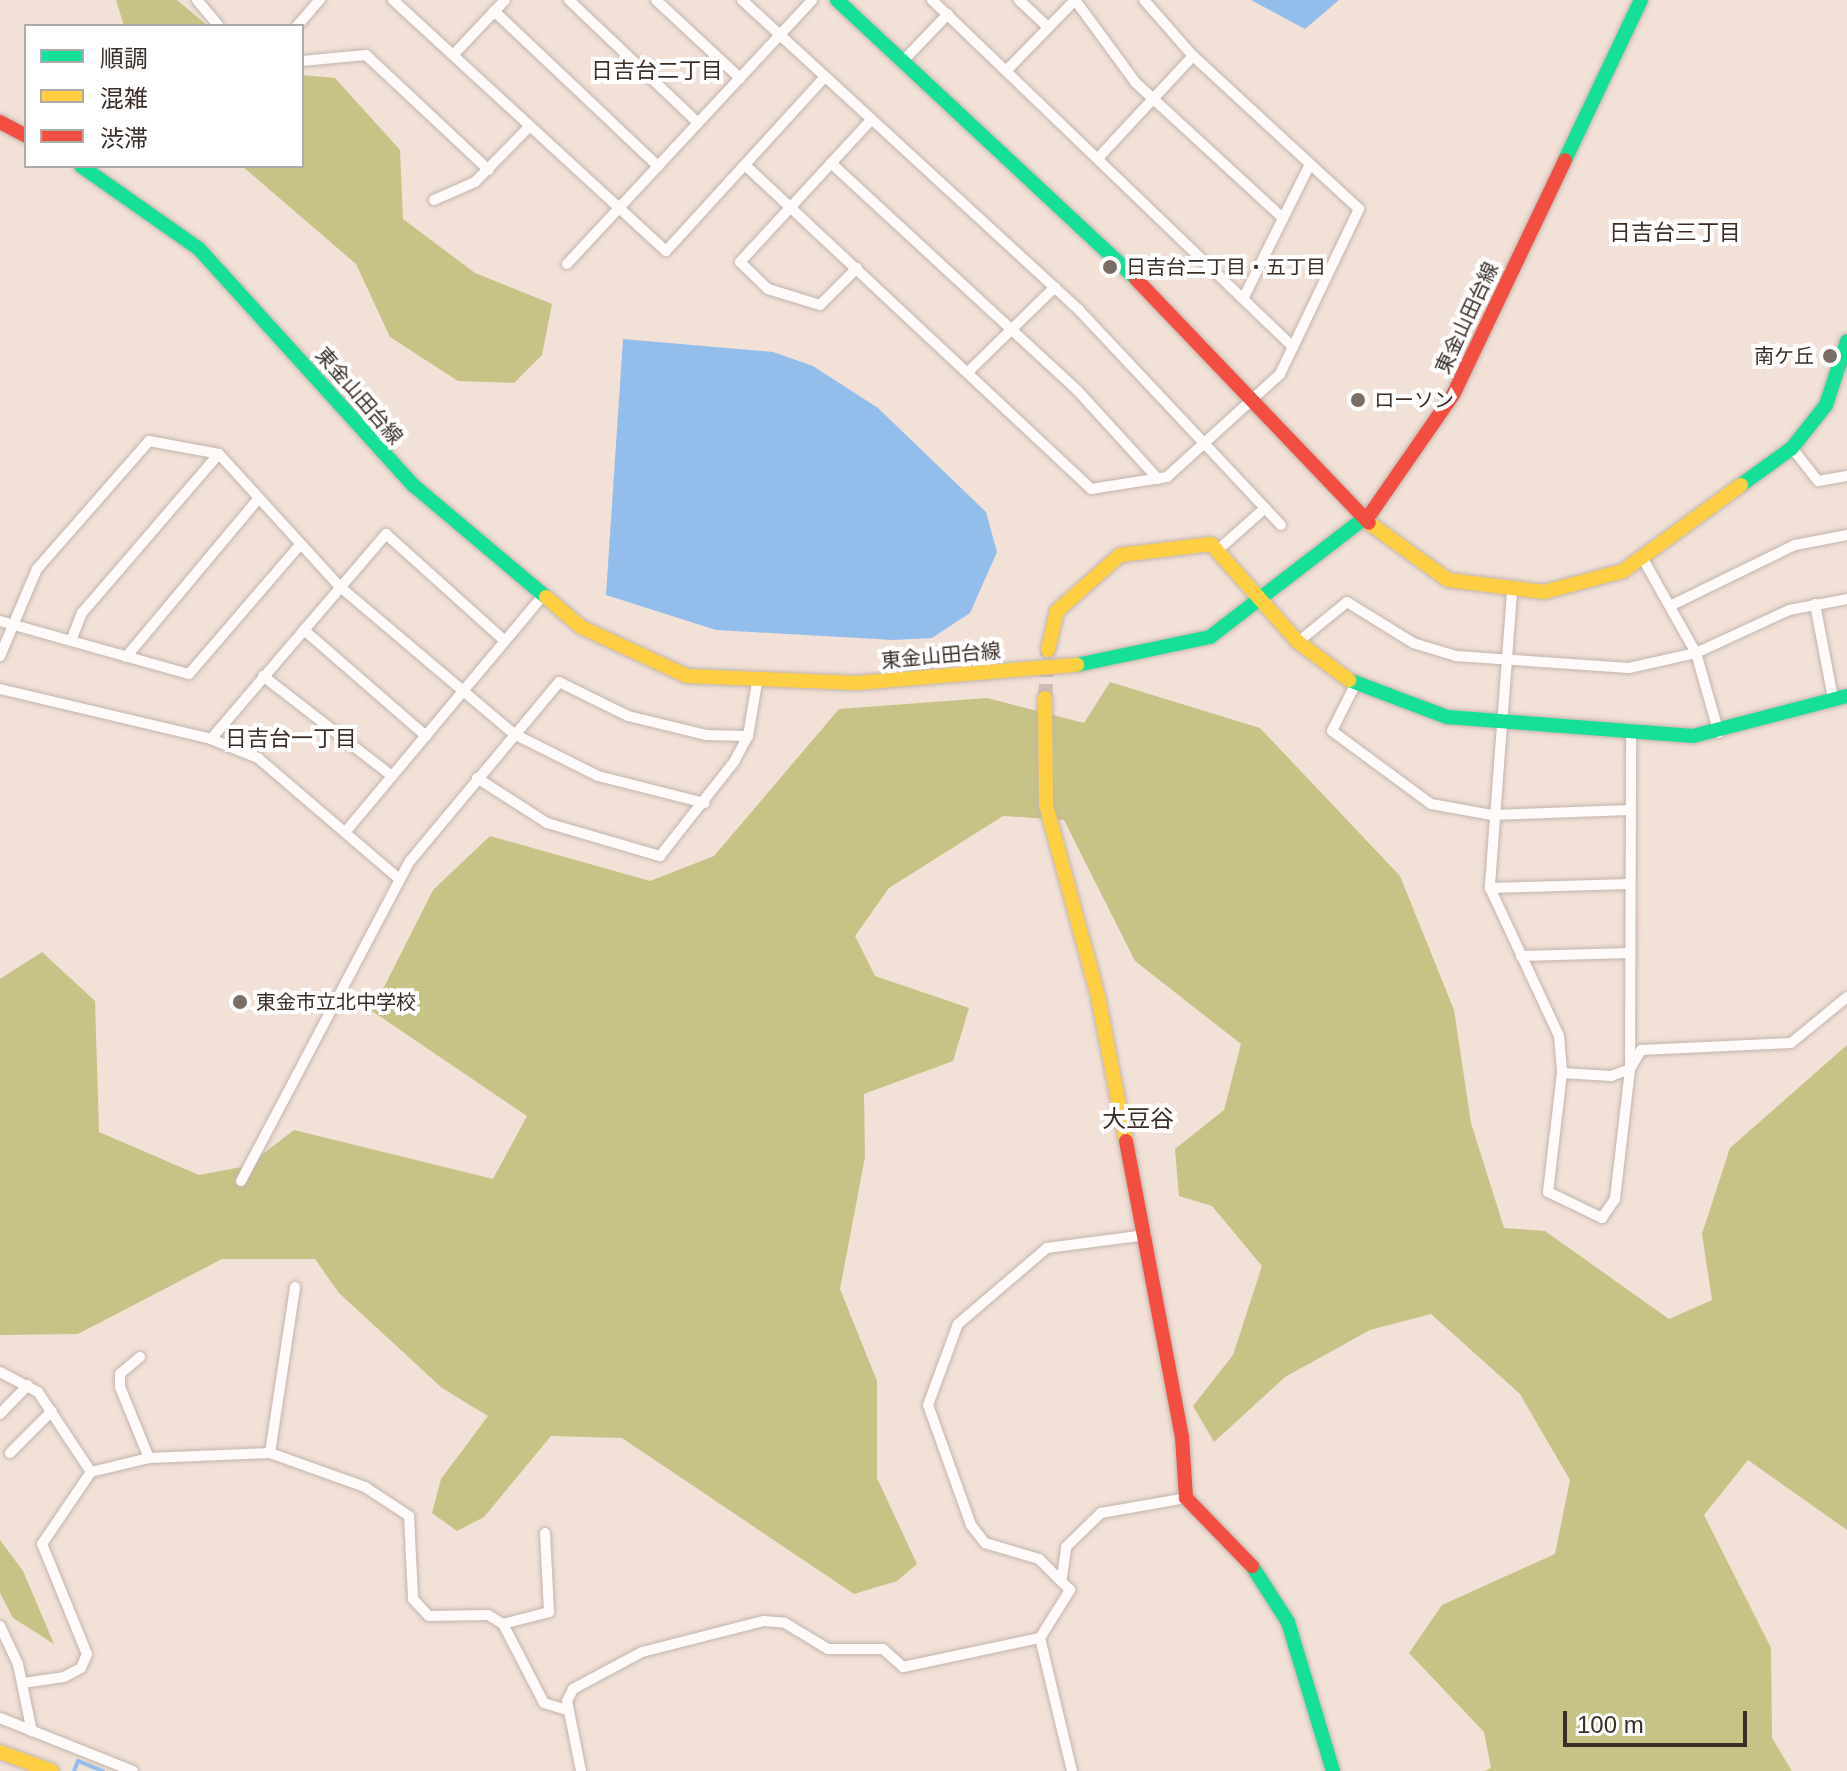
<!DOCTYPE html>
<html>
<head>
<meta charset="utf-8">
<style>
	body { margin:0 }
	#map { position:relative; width:1847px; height:1771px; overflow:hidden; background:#f2e1d7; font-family:Arial,"Noto Sans JP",sans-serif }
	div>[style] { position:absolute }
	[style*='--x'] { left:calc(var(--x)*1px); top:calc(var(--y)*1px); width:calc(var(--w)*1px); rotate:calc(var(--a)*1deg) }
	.forest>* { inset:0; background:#c7c286 }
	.water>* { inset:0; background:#93beec }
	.stream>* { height:4px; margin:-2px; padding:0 2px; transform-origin:2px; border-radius:2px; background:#93beec }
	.secondary-tunnel>* { height:14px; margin-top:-7px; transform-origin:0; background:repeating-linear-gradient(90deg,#cdbdb4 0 14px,transparent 0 21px) }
	.roads { filter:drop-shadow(0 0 2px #c2b5ad) drop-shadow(0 0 2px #c2b5ad) }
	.street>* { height:10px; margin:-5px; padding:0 5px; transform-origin:5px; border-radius:5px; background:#fdfaf9 }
	.fast>* { height:14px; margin:-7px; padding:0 7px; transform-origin:7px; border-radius:7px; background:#16e098 }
	.slow>* { height:14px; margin:-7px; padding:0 7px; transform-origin:7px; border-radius:7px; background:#ffcf43 }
	.jam>* { height:14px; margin:-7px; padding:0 7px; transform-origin:7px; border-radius:7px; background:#f24e42 }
	.dots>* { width:22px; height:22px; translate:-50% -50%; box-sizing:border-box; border:4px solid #fff; border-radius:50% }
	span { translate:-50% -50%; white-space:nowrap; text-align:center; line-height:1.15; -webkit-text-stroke:8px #fff; paint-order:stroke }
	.poi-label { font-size:20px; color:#3a2e27 }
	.left { translate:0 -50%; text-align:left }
	.right { translate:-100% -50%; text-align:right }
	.street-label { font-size:20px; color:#3a2e27 }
	.neighbourhood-label { font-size:22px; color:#3a2e27 }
	.quarter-label { font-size:24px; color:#3a2e27 }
	.legend { position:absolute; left:24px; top:24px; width:280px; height:144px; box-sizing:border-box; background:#fff; border:2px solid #b0aba9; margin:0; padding:10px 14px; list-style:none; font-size:24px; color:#3a2e27 }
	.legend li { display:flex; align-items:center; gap:16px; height:40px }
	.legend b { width:40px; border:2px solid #b0aba9 }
	.scale { position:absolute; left:1563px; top:1711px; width:184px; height:36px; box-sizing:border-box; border:4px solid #3a2e27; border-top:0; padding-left:10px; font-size:24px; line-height:28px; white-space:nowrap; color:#3a2e27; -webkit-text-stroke:6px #fff; paint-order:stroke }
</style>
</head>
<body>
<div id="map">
	<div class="forest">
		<div style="clip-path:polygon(116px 0,177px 0,208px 26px,124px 26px)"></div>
		<div style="clip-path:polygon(302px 75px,335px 78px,400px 150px,403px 219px,475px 273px,552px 304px,542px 355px,514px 383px,458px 381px,390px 337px,356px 264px,242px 166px,302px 166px)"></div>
		<div style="clip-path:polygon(1110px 682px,1260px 728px,1400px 876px,1454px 1010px,1471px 1123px,1504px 1228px,1545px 1231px,1669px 1319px,1712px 1300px,1702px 1234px,1730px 1148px,1847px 1045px,1847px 1530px,1748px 1460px,1704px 1515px,1771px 1648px,1772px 1738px,1792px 1771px,1485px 1771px,1491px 1768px,1484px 1732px,1409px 1653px,1442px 1605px,1555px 1554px,1570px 1480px,1520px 1394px,1431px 1314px,1370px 1330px,1285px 1377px,1214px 1442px,1193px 1406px,1233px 1355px,1262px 1266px,1212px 1206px,1179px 1196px,1175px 1149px,1224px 1110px,1241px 1044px,1135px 961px,1064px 820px,1003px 816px,889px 888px,855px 936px,875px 976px,969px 1008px,953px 1061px,864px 1094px,865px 1157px,840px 1289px,877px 1381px,877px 1478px,917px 1564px,897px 1581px,854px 1594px,622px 1438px,551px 1436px,484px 1517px,457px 1531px,432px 1513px,441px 1479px,488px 1416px,442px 1388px,339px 1293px,315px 1259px,222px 1259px,78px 1334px,0 1335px,0 979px,42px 952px,95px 1001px,99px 1132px,199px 1175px,247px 1166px,294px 1130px,493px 1179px,527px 1116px,372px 1011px,433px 890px,490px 836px,650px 881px,714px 856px,839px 709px,987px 698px,1084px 723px)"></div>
		<div style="clip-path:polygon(0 1540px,23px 1571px,54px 1644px,13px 1618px,0 1593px)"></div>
	</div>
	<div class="water">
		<div style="clip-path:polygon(1251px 0,1339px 0,1305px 29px)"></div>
		<div style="clip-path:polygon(623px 339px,773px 352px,813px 366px,878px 408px,986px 512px,997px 552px,970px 613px,932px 638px,893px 640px,716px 630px,606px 595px)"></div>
	</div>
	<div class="stream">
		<div style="--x:74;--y:1771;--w:11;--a:-68"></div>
		<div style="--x:78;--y:1761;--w:27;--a:22"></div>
	</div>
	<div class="secondary-tunnel">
		<div style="--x:1045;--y:698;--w:48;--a:-86.4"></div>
	</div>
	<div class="roads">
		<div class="street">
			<div style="--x:197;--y:0;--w:34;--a:50"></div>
			<div style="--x:393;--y:0;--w:371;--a:42.6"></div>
			<div style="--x:666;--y:251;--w:236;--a:-47.6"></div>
			<div style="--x:569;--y:0;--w:178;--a:43.6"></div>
			<div style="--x:656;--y:0;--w:115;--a:42.9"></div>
			<div style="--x:742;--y:0;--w:458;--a:42.6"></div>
			<div style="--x:1079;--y:310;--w:295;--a:46.8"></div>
			<div style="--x:932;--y:0;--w:501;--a:43.87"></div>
			<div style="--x:1019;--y:0;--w:40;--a:43"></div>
			<div style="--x:1075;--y:0;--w:103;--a:53.7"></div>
			<div style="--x:1136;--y:83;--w:200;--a:42.6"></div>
			<div style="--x:494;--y:11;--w:226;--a:43.4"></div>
			<div style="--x:297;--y:26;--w:35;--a:-49"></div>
			<div style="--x:454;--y:54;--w:74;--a:-46.6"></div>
			<div style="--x:302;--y:61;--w:64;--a:-5.4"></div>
			<div style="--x:366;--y:55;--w:168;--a:43.1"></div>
			<div style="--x:903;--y:61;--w:65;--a:-46.2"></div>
			<div style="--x:1007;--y:70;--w:98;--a:-45.8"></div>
			<div style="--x:1100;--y:156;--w:137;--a:-47.1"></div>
			<div style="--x:831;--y:163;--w:336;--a:42.7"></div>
			<div style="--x:1078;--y:391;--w:119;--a:47.7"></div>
			<div style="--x:745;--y:165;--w:474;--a:43.1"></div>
			<div style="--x:1091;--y:489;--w:77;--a:-9"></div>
			<div style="--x:1167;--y:477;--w:153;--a:-42.3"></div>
			<div style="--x:1280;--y:374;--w:183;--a:-64.4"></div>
			<div style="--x:1359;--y:209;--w:226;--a:-137.3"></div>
			<div style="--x:1193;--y:56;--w:74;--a:-131.2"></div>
			<div style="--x:434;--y:200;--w:45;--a:-23.7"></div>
			<div style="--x:475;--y:182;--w:78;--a:-45.5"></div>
			<div style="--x:567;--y:264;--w:360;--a:-47.1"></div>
			<div style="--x:857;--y:268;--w:52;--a:135"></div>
			<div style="--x:820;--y:305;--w:54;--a:-162.9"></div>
			<div style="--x:768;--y:289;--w:39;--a:-136"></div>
			<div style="--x:740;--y:262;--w:193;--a:-47.3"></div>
			<div style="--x:1245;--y:295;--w:146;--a:-63.6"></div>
			<div style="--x:970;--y:370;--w:119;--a:-44.3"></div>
			<div style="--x:1792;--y:448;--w:42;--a:51.8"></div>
			<div style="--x:1818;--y:481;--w:29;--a:-10"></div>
			<div style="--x:1218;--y:550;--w:63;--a:-41.8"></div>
			<div style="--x:1643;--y:559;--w:108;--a:60.6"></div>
			<div style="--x:1696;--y:653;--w:83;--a:74"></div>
			<div style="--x:1512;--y:592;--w:297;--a:94.3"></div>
			<div style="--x:1490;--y:888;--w:163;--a:65"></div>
			<div style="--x:1559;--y:1036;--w:37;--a:85"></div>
			<div style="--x:1562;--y:1073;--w:120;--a:96.7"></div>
			<div style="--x:1548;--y:1192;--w:60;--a:25.7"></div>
			<div style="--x:1602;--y:1218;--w:23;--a:-56"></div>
			<div style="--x:1615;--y:1199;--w:131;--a:-83.4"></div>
			<div style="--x:1630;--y:1069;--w:336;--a:-89.8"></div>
			<div style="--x:1674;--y:604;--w:135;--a:-26"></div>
			<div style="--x:1795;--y:545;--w:53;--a:-10.9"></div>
			<div style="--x:1815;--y:604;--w:96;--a:79.2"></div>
			<div style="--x:0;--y:621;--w:196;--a:15.7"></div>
			<div style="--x:189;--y:674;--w:170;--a:-49.3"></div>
			<div style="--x:304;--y:630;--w:162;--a:41"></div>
			<div style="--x:71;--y:641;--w:30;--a:-69"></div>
			<div style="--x:82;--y:613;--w:210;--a:-49.3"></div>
			<div style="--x:1298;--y:642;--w:63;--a:-39.2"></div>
			<div style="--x:1347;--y:602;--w:78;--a:31.8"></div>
			<div style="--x:1413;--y:643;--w:45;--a:16.8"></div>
			<div style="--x:1456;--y:656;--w:173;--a:4"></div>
			<div style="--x:1629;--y:668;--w:69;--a:-12.6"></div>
			<div style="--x:1696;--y:653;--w:102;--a:-24.8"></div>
			<div style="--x:1789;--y:610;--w:59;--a:-10.7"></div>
			<div style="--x:0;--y:656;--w:95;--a:-67"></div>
			<div style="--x:37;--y:569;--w:170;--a:-48.8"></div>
			<div style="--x:149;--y:441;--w:71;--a:10.5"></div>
			<div style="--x:219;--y:454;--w:178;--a:47.7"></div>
			<div style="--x:339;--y:586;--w:229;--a:40.2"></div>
			<div style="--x:514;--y:734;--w:94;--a:26.6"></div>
			<div style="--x:598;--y:776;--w:110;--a:14.2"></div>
			<div style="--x:126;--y:657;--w:206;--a:-50.1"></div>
			<div style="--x:263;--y:676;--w:163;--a:37.8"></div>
			<div style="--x:1355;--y:685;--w:51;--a:116.6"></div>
			<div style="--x:1332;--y:731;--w:123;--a:36.4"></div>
			<div style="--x:1431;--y:804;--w:62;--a:10.2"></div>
			<div style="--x:1492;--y:815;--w:138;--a:-2.1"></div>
			<div style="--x:0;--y:689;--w:217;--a:13.3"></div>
			<div style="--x:211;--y:739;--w:51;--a:22"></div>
			<div style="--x:258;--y:758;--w:186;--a:40.6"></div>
			<div style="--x:211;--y:739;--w:270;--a:-49.5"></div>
			<div style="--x:386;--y:534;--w:160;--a:42"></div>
			<div style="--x:477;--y:778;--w:83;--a:32.7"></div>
			<div style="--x:547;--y:823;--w:118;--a:16.3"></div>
			<div style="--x:660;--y:856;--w:120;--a:-51.8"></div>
			<div style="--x:734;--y:762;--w:30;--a:-62"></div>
			<div style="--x:748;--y:736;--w:54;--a:-80.4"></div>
			<div style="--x:347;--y:830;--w:305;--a:-50.1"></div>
			<div style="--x:1490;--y:888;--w:139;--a:-1.6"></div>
			<div style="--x:1521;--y:956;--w:109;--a:-1.6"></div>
			<div style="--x:1562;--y:1073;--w:49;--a:3.5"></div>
			<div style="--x:1611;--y:1076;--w:20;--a:-20"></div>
			<div style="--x:1630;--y:1069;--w:22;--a:-60"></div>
			<div style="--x:1641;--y:1050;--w:150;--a:-2.7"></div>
			<div style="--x:1791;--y:1043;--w:72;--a:-39.4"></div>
			<div style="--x:241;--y:1181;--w:362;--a:-62.2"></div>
			<div style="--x:410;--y:861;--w:233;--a:-50.2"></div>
			<div style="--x:559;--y:682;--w:77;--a:26.2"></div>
			<div style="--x:628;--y:716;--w:80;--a:13.7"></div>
			<div style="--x:706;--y:735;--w:42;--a:1.4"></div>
			<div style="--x:140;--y:1357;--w:26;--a:140"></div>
			<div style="--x:120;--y:1374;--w:13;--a:90"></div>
			<div style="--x:120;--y:1387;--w:77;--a:67.8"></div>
			<div style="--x:0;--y:1372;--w:43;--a:27.8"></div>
			<div style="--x:38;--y:1392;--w:96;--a:56.5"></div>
			<div style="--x:0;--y:1414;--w:40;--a:-46"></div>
			<div style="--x:10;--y:1453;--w:59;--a:-45"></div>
			<div style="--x:270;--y:1453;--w:168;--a:-81.4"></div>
			<div style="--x:1062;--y:1577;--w:30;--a:-82"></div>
			<div style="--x:1066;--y:1547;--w:49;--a:-44.2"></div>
			<div style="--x:1101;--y:1513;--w:86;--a:-10"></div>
			<div style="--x:503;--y:1624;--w:48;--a:-14.6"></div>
			<div style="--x:549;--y:1612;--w:79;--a:-92.9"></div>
			<div style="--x:0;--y:1626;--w:42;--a:64.7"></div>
			<div style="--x:18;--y:1664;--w:69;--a:78.4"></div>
			<div style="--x:1040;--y:1638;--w:57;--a:-58"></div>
			<div style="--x:1070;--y:1590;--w:44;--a:-135"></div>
			<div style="--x:1039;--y:1559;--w:56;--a:-163.5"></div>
			<div style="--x:985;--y:1543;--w:23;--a:-128"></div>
			<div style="--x:971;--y:1525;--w:127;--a:-109.7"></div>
			<div style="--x:928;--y:1405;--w:86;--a:-69.7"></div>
			<div style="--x:958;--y:1324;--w:117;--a:-40.5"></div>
			<div style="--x:1047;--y:1248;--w:100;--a:-7.5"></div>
			<div style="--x:1040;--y:1638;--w:137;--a:76.5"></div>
			<div style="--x:23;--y:1683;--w:41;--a:-8.3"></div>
			<div style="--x:64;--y:1677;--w:19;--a:-28"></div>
			<div style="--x:81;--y:1668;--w:15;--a:-67"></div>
			<div style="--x:87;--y:1654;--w:119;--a:-112.2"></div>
			<div style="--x:42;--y:1544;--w:87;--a:-55.8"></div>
			<div style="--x:91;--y:1472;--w:60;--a:-13.6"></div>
			<div style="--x:149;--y:1458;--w:121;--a:-2.4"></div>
			<div style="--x:270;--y:1453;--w:101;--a:19.7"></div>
			<div style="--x:365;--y:1487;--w:53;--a:33.4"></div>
			<div style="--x:409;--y:1516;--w:83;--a:87.2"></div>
			<div style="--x:413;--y:1599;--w:23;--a:47"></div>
			<div style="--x:429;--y:1616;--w:59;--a:-1"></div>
			<div style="--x:488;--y:1615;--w:17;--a:31"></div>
			<div style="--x:503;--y:1624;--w:89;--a:62.6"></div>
			<div style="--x:544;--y:1703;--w:24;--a:17"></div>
			<div style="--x:0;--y:1718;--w:143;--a:21.7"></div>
			<div style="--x:581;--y:1771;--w:71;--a:-101.3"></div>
			<div style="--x:567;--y:1701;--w:13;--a:-63"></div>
			<div style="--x:573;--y:1689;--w:78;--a:-28.2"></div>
			<div style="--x:642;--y:1652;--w:126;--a:-14.3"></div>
			<div style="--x:764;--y:1621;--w:21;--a:5"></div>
			<div style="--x:785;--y:1623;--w:50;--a:31.2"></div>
			<div style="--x:828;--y:1649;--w:55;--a:0"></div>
			<div style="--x:883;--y:1649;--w:27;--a:42"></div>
			<div style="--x:903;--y:1667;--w:140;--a:-12"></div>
		</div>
		<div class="fast">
			<div style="--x:837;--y:0;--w:409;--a:43"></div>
			<div style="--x:1565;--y:160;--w:177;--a:-64.6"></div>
			<div style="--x:81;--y:166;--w:144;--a:35.1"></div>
			<div style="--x:199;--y:249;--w:319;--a:47.8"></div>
			<div style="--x:413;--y:485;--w:174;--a:40.1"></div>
			<div style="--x:1741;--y:485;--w:63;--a:-36"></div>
			<div style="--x:1792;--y:448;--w:55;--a:-51.7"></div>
			<div style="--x:1826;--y:405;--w:67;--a:-71.8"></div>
			<div style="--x:1077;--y:665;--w:136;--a:-11.9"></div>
			<div style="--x:1210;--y:637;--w:203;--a:-37.6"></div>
			<div style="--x:1349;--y:680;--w:105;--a:20.7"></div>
			<div style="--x:1447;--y:717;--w:247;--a:4.4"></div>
			<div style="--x:1693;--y:736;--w:159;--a:-14.6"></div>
			<div style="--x:1252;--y:1566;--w:67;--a:57.3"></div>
			<div style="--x:1288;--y:1622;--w:156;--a:73.2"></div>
		</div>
		<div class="slow">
			<div style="--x:1369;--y:523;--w:97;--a:35.8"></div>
			<div style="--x:1448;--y:580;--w:97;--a:7.1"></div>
			<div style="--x:1544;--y:592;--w:82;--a:-14.9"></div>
			<div style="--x:1623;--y:571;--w:146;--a:-36.1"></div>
			<div style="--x:546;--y:597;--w:46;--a:40.6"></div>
			<div style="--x:581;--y:627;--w:117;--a:24.8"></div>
			<div style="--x:687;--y:676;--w:169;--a:2.4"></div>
			<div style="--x:856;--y:683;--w:222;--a:-4.7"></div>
			<div style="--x:1048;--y:650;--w:40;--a:-77"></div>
			<div style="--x:1057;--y:611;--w:84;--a:-41.6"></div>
			<div style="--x:1120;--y:555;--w:92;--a:-6.9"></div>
			<div style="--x:1211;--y:544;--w:131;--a:48.4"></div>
			<div style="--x:1298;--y:642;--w:64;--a:36.7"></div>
			<div style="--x:1045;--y:698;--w:107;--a:89.5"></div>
			<div style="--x:1046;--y:805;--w:199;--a:74.8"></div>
			<div style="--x:1098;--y:997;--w:147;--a:79"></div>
			<div style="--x:0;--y:1752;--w:55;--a:20.1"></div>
		</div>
		<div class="jam">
			<div style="--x:0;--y:122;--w:30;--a:28"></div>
			<div style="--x:1136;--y:279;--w:337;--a:46.3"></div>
			<div style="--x:1371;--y:513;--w:146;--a:-55.3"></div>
			<div style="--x:1454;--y:393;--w:258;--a:-64.5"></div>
			<div style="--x:1126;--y:1141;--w:301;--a:79.3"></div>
			<div style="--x:1182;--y:1437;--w:61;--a:86.2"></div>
			<div style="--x:1186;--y:1498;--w:95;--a:45.9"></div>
		</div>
	</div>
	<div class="dots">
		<div style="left:1110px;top:267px;background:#7a6d65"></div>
		<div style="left:1830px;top:356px;background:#7a6d65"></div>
		<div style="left:1358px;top:400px;background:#7a6d65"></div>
		<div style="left:240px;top:1002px;background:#7a6d65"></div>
	</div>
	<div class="poi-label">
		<span class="left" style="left:1126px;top:267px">日吉台二丁目・五丁目</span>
		<span class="right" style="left:1814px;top:356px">南ケ丘</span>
		<span class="left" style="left:1374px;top:400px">ローソン</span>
		<span class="left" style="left:256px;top:1002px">東金市立北中学校</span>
	</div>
	<div class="street-label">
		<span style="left:1467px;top:318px;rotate:-65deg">東金山田台線</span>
		<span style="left:359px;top:396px;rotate:49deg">東金山田台線</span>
		<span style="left:941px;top:656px;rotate:-5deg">東金山田台線</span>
	</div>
	<div class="neighbourhood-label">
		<span style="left:657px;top:71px">日吉台二丁目</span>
		<span style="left:1675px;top:233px">日吉台三丁目</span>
		<span style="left:291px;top:739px">日吉台一丁目</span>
	</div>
	<div class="quarter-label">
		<span style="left:1138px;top:1119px">大豆谷</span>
	</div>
	<ul class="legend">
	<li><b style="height:10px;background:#16e098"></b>順調</li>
	<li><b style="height:10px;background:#ffcf43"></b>混雑</li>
	<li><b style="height:10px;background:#f24e42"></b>渋滞</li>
	</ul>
	<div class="scale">100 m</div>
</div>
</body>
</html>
